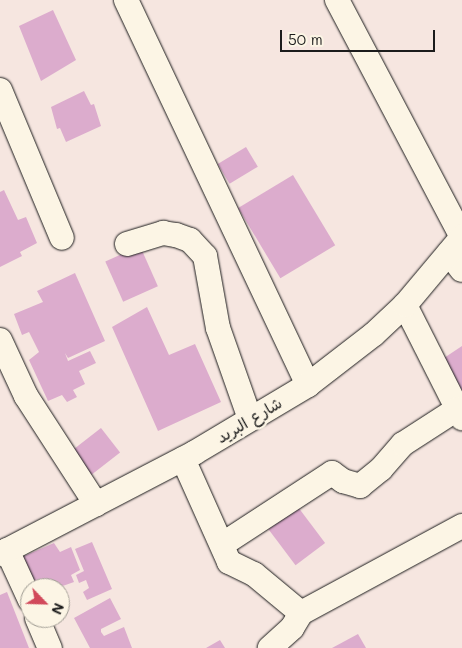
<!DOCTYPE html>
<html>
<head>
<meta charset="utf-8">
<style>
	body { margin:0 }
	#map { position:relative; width:462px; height:648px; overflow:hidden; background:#f6e6e0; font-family:Mali,"Playpen Sans Arabic",sans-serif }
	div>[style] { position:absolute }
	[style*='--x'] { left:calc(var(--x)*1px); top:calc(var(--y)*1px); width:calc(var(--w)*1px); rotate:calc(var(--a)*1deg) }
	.building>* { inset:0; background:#dcaccd; transform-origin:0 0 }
	.roads { filter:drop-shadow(0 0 1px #1c1c1c) drop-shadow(0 0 1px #1c1c1c) }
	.street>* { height:24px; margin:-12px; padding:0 12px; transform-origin:12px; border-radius:12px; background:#fcf5e5 }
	span { translate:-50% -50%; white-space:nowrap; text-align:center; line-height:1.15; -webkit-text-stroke:5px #fcf5e5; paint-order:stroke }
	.street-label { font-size:16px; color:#1c1c1c }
	.north { position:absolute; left:20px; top:578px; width:50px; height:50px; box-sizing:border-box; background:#fcf5e5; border:1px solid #a29e95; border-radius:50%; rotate:114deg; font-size:14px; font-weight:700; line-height:20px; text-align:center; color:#1c1c1c }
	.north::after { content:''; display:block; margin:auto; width:18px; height:22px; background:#d1495b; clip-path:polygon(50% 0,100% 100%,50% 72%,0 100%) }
	.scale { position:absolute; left:280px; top:30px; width:155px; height:22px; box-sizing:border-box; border:2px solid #1c1c1c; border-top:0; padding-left:6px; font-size:15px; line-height:18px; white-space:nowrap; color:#1c1c1c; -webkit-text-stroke:4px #fcf5e5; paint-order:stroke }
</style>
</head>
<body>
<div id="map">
	<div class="building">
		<div style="clip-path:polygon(53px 10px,76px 60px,41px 81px,19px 26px)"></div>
		<div style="clip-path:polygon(84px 91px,91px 105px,94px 104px,101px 126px,66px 142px,60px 128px,57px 129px,51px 107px)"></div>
		<div style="left:246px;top:147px;width:23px;height:33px;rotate:59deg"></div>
		<div style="left:293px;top:175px;width:82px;height:64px;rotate:59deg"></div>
		<div style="clip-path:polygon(4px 190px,18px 220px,26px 217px,37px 243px,20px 252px,22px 256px,0 267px,0 192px)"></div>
		<div style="left:140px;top:246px;width:44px;height:38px;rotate:66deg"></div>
		<div style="clip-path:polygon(75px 273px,105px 341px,68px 358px,65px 353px,68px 361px,90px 351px,96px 363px,79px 371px,85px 384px,73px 390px,77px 397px,67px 402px,62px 395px,48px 401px,29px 360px,39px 352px,29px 332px,22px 335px,14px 314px,43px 302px,37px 291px)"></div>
		<div style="clip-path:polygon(147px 307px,169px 355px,195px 344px,221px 402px,158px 431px,112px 327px)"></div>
		<div style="clip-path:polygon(462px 346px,462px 404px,435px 364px)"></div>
		<div style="left:101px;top:428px;width:31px;height:42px;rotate:52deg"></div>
		<div style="left:298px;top:507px;width:45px;height:37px;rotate:53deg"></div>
		<div style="clip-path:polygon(92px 542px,112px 589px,87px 600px,83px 592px,89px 588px,86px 580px,79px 583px,76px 575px,84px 571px,75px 549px)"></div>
		<div style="clip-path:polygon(54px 543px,60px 552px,71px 547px,80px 570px,71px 575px,74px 582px,57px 588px,30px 588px,15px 560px)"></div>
		<div style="clip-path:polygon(7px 592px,29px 648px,0 648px,0 595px)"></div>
		<div style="clip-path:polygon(110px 598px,121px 619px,101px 629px,101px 632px,104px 636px,124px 627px,132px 648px,90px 648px,74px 618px)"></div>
		<div style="clip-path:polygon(358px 634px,366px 648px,332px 648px)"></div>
		<div style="clip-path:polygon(220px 640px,225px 648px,206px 648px)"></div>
	</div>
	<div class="roads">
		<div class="street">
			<div style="--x:126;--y:0;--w:426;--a:64.7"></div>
			<div style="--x:337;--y:0;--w:268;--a:62.2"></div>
			<div style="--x:0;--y:90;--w:160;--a:67.3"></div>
			<div style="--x:127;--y:244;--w:38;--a:-17"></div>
			<div style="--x:163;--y:233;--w:13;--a:9"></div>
			<div style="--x:176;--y:235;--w:15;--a:20"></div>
			<div style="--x:190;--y:240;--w:22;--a:47"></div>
			<div style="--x:205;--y:256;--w:73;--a:79.8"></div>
			<div style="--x:218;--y:328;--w:96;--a:70.6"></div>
			<div style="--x:449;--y:253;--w:21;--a:53"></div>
			<div style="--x:405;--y:305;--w:127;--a:63.2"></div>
			<div style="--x:0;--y:340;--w:62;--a:65.1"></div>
			<div style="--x:26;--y:396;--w:129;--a:57.1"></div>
			<div style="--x:183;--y:459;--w:113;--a:65.9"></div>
			<div style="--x:229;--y:562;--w:28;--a:26"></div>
			<div style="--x:254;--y:574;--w:61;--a:39.7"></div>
			<div style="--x:301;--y:613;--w:17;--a:121"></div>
			<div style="--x:292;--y:628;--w:30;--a:138"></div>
			<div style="--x:223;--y:544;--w:130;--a:-33.1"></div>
			<div style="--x:332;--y:473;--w:14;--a:36"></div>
			<div style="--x:343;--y:481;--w:18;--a:16"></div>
			<div style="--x:360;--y:486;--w:27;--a:-39"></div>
			<div style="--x:381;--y:469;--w:33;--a:-49"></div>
			<div style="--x:403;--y:444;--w:64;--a:-32.9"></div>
			<div style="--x:7;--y:550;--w:55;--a:65.3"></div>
			<div style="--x:0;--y:554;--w:219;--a:-27.5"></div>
			<div style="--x:194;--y:453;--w:133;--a:-30.8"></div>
			<div style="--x:308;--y:385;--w:83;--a:-37.7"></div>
			<div style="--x:374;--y:334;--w:42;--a:-43.1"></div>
			<div style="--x:405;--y:305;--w:89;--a:-50"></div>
			<div style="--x:301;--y:613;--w:183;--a:-28.4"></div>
			<div style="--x:37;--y:618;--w:33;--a:67"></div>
		</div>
	</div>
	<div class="street-label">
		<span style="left:249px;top:420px;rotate:-31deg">شارع البريد</span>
	</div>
	<div class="north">N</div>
	<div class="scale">50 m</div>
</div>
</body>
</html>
